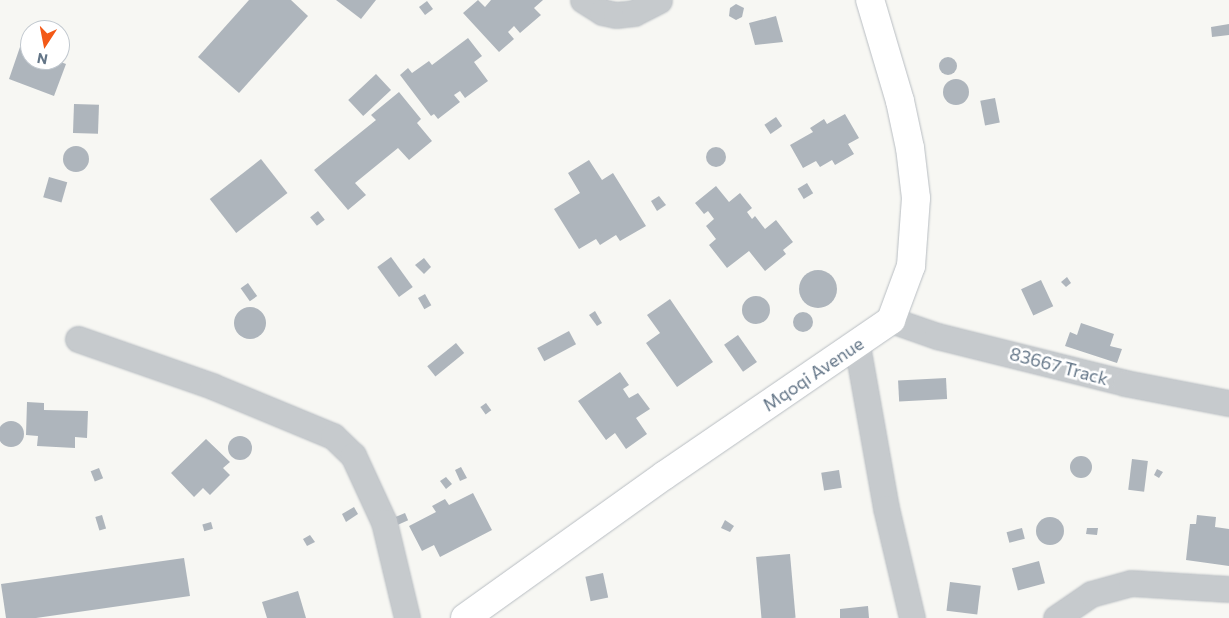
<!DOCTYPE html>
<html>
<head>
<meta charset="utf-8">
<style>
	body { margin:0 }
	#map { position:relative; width:1229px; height:618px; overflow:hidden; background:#f7f7f3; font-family:Commissioner,sans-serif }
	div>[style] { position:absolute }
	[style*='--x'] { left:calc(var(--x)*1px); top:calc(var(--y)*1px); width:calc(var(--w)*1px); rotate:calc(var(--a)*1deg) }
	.building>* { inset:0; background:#aeb5bc; transform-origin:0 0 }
	.round { border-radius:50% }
	.roads { filter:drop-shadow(0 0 1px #b8bdc2) drop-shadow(0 0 1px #b8bdc2) }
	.street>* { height:25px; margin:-12.5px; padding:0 12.5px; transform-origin:12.5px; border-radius:12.5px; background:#c6cacd }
	.secondary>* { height:28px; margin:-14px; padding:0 14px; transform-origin:14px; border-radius:14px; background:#fff }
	span { translate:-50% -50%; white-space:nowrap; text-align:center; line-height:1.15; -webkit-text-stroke:5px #fff; paint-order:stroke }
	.street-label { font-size:18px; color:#637587 }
	.north { position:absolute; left:20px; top:20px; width:50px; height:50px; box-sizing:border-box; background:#fff; border:1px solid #c1c8cf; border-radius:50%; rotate:191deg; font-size:14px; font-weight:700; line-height:20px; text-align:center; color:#637587 }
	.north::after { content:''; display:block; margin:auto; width:18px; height:22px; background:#f35917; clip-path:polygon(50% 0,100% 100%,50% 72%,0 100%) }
</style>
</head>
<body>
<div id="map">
	<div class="building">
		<div style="clip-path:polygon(249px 0,291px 0,308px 16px,239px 93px,198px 57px)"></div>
		<div style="clip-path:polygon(336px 0,376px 0,361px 19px)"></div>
		<div style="clip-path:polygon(478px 0,485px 7px,491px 0,543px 0,534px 8px,541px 15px,520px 33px,514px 26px,508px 32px,514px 39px,499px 52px,463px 13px)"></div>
		<div style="left:427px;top:1px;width:10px;height:10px;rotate:53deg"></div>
		<div style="clip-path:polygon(736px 4px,744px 8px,742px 17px,736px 20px,729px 16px,730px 8px)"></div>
		<div style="clip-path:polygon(776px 16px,783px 42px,755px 45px,749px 23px)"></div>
		<div style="clip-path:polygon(1229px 24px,1229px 35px,1212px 37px,1211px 27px)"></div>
		<div style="clip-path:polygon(468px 38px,482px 56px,474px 62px,488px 81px,465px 98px,460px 91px,454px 95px,460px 102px,438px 119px,434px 114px,431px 116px,400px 75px,408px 68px,412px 73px,429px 61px,432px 65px)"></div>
		<div style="clip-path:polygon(20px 47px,30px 51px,30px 60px,55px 60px,66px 64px,54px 96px,9px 79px)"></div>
		<div class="round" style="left:939px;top:57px;width:18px;height:18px"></div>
		<div style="left:376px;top:74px;width:22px;height:38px;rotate:47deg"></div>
		<div class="round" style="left:943px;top:79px;width:26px;height:26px"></div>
		<div style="clip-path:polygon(399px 92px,421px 119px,417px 123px,432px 141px,409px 160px,398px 148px,355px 183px,366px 195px,348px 210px,314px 170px,376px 120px,371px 115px)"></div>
		<div style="left:995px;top:98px;width:25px;height:15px;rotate:79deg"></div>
		<div style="left:74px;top:104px;width:25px;height:29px;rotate:2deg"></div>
		<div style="clip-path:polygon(845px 114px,859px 138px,848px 144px,854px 154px,835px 165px,832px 160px,820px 167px,816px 161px,803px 168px,790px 145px,813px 132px,810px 128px,824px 119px,827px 124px)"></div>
		<div style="left:776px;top:117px;width:11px;height:14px;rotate:56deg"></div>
		<div class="round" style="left:63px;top:146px;width:26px;height:26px"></div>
		<div class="round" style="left:706px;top:147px;width:20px;height:20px"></div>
		<div style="left:261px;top:159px;width:43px;height:65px;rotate:52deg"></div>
		<div style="clip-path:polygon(589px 160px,602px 180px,613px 173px,646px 226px,620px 241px,616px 235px,600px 245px,596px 239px,579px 249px,554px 209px,580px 193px,568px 173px)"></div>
		<div style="left:49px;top:177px;width:19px;height:21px;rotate:16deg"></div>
		<div style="left:807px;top:183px;width:12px;height:11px;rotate:59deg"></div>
		<div style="clip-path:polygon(716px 186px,729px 202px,740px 193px,752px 208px,747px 212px,752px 219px,755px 216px,765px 229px,776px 220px,793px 242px,783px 250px,786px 254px,765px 271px,749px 251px,727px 268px,709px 245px,716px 239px,706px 226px,714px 219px,708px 211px,704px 214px,695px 203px)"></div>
		<div style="clip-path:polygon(659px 196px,666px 205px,657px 211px,651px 201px)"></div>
		<div style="left:318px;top:211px;width:11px;height:10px;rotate:52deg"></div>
		<div style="left:391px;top:257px;width:37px;height:17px;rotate:54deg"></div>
		<div style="clip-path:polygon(424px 258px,431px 267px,424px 274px,415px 265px)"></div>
		<div class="round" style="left:799px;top:270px;width:38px;height:38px"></div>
		<div style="clip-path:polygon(1067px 277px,1071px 283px,1066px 287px,1061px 282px)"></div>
		<div style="left:1041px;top:280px;width:29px;height:22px;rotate:65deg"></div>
		<div style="left:248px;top:283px;width:16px;height:9px;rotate:55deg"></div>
		<div style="left:425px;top:294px;width:13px;height:8px;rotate:61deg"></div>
		<div class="round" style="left:742px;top:296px;width:28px;height:28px"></div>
		<div style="clip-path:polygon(670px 299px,713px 362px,677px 387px,646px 343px,660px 333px,647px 315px)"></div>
		<div class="round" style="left:234px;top:307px;width:32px;height:32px"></div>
		<div style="clip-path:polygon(595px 311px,602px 323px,597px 326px,589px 315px)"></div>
		<div class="round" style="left:793px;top:312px;width:20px;height:20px"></div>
		<div style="clip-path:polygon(1081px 323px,1114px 334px,1110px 346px,1122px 349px,1117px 363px,1065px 346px,1070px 332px,1077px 335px)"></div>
		<div style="left:569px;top:331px;width:15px;height:36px;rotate:62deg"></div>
		<div style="left:738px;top:335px;width:33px;height:17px;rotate:55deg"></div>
		<div style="left:456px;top:343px;width:13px;height:37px;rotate:51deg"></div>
		<div style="clip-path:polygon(620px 372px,629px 385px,623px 389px,629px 398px,638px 393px,650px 409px,636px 418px,647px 434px,626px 449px,615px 433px,606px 440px,578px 401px)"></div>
		<div style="left:946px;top:378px;width:21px;height:48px;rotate:87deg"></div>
		<div style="clip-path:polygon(27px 402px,44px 403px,44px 410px,88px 411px,87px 438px,75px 437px,75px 448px,37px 446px,38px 436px,26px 435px)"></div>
		<div style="left:486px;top:403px;width:9px;height:7px;rotate:54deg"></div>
		<div class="round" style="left:-2px;top:421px;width:26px;height:26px"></div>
		<div class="round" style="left:228px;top:436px;width:24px;height:24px"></div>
		<div style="clip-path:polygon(206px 439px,230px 462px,223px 468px,230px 475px,210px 495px,203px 488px,194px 497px,171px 473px)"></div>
		<div class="round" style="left:1070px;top:456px;width:22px;height:22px"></div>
		<div style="left:1132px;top:459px;width:16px;height:31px;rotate:7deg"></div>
		<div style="clip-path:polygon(461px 467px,467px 478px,460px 481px,455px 470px)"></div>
		<div style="left:99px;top:468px;width:11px;height:9px;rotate:68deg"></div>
		<div style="clip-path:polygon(1157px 469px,1163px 472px,1159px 478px,1154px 475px)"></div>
		<div style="left:839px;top:470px;width:18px;height:18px;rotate:81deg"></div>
		<div style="clip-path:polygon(446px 477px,452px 484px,446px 489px,440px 481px)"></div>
		<div style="clip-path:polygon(473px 493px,492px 530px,440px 557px,434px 545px,422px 551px,409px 526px,436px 512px,432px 506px,445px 499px,449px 505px)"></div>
		<div style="clip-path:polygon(354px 507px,358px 514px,346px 522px,342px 514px)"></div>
		<div style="left:405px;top:513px;width:8px;height:11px;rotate:67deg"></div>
		<div style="left:102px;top:515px;width:14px;height:7px;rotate:73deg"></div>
		<div style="clip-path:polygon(1197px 515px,1216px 517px,1215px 527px,1229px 529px,1229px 566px,1186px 560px,1190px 524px,1196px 524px)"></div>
		<div class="round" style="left:1036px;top:517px;width:28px;height:28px"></div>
		<div style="clip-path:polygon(725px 520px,734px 526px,730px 532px,721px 528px)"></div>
		<div style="left:211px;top:522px;width:7px;height:9px;rotate:74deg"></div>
		<div style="left:1022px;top:528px;width:11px;height:16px;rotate:75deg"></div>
		<div style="clip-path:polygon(1087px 528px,1098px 528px,1097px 535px,1086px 534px)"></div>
		<div style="clip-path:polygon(310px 535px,315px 542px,307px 546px,303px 539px)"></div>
		<div style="left:790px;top:554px;width:64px;height:34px;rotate:85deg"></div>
		<div style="clip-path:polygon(184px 558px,190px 596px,36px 618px,6px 618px,1px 584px)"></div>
		<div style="left:1039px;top:561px;width:23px;height:28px;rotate:75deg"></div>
		<div style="left:603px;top:573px;width:25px;height:18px;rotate:78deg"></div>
		<div style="left:950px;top:582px;width:31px;height:29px;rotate:7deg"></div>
		<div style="clip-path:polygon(298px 591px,306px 618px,267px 618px,262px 602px)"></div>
		<div style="clip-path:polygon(868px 606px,869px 618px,840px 618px,840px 609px)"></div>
	</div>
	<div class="roads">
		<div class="street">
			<div style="--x:583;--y:0;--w:22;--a:32"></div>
			<div style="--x:602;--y:12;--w:14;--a:12"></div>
			<div style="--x:616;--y:15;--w:18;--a:-6"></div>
			<div style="--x:634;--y:13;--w:28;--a:-27"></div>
			<div style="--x:891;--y:320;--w:49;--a:19.2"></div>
			<div style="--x:937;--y:336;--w:194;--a:14"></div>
			<div style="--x:1125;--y:383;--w:106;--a:10.9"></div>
			<div style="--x:78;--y:339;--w:142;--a:19.3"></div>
			<div style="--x:212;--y:386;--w:131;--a:22.5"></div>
			<div style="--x:333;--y:436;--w:28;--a:44"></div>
			<div style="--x:353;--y:455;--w:74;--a:65.2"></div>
			<div style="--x:384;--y:522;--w:99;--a:76.5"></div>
			<div style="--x:857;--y:345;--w:166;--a:79.9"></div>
			<div style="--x:886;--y:508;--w:113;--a:76.7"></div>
			<div style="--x:1056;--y:618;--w:42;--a:-34.4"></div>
			<div style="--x:1091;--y:594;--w:41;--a:-15.4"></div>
			<div style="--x:1131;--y:583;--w:98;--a:3.5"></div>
		</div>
		<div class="secondary">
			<div style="--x:465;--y:618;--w:246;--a:-35.6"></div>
			<div style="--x:665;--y:475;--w:274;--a:-34.4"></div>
			<div style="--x:891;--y:320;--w:58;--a:-69.7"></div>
			<div style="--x:911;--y:266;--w:68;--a:-85.8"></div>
			<div style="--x:916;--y:198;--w:50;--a:-96.8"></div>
			<div style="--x:910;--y:148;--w:48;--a:-102"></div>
			<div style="--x:900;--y:101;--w:105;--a:-106.5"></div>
		</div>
	</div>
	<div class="street-label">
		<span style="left:1059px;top:366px;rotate:15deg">83667 Track</span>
		<span style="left:813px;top:374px;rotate:-34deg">Mqoqi Avenue</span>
	</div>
	<div class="north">N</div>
</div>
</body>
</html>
